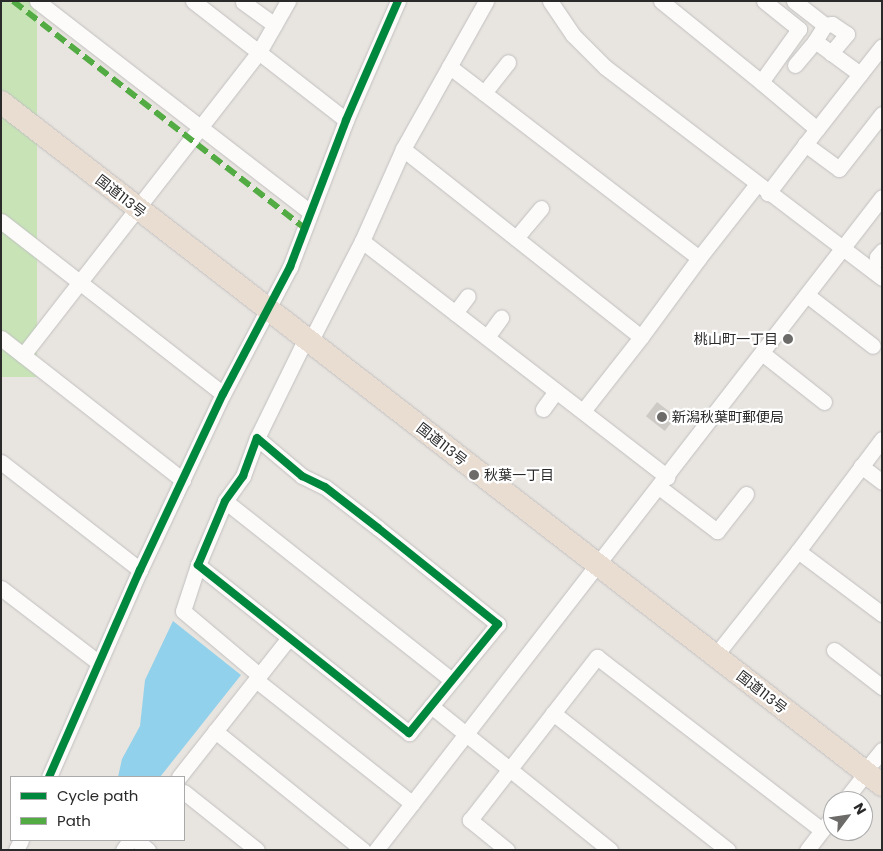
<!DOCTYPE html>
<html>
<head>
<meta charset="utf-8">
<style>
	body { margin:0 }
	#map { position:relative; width:883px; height:851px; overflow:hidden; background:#e8e4df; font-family:Poppins,"Noto Sans JP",sans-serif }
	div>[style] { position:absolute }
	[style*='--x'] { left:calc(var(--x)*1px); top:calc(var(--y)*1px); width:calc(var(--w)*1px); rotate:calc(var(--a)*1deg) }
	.green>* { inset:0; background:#c8e4b7; transform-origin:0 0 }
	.water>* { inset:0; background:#91d1eb }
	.building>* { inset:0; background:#cdcac6; transform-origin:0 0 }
	.roads { filter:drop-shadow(0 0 1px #c1c0c1) drop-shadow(0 0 1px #c1c0c1) }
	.minor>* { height:15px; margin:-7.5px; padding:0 7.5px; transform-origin:7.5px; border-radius:7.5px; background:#fcfbfa }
	.highway>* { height:22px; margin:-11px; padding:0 11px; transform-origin:11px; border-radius:11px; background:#e9ddd2 }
	.quiet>* { height:6px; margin-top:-3px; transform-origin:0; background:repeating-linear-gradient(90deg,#53ab44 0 12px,transparent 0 18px) }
	.cycleway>* { height:8px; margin:-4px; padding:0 4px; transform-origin:4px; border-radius:4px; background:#00873e }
	.dots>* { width:14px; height:14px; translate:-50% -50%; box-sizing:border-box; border:2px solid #fff; border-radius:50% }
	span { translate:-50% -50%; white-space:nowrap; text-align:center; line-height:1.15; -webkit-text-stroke:4.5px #fff; paint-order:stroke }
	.street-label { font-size:14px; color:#2a2a2a }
	.poi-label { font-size:14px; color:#2a2a2a }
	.right { translate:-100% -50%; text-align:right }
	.left { translate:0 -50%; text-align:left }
	.frame { position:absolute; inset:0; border:2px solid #2a2a2a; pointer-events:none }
	.legend { position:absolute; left:10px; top:776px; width:175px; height:65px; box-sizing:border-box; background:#fff; border:1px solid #aaa; margin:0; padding:6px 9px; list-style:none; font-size:15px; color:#2a2a2a }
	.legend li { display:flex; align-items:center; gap:10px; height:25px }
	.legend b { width:25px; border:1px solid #aaa }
	.north { position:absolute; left:823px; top:791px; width:50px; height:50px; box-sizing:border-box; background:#fff; border:1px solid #aaa; border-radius:50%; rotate:59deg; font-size:14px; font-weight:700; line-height:20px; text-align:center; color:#2a2a2a }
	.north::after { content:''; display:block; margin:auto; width:18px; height:22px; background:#6c6b69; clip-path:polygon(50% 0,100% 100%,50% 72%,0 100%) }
</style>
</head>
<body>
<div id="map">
	<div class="green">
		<div style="left:2px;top:1px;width:35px;height:376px"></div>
	</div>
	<div class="water">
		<div style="clip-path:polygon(173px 621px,241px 675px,160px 777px,118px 777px,122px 759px,140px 726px,145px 680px)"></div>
	</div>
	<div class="building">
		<div style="left:657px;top:402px;width:24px;height:18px;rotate:38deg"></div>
	</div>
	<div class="roads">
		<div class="minor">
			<div style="--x:37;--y:1;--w:345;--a:37.7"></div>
			<div style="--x:193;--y:1;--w:194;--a:37.9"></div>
			<div style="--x:550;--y:1;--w:41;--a:55.9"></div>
			<div style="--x:573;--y:35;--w:45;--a:45"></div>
			<div style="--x:605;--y:67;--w:348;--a:37.3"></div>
			<div style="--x:661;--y:1;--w:129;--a:39"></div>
			<div style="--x:764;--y:1;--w:45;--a:38.7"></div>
			<div style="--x:799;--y:29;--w:65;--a:125.6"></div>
			<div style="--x:761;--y:82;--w:73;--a:40"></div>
			<div style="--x:817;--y:129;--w:81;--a:127.4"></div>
			<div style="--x:794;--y:1;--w:39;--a:38"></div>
			<div style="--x:243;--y:2;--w:39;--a:36"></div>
			<div style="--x:815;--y:41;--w:19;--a:-58"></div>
			<div style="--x:825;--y:25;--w:7;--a:-8"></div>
			<div style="--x:832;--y:24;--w:18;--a:34"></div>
			<div style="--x:847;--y:34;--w:25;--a:130"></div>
			<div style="--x:795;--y:65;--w:31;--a:-50"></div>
			<div style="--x:815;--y:41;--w:56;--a:36.3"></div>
			<div style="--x:484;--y:93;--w:39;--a:-52"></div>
			<div style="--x:817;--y:129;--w:105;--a:-51.9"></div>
			<div style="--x:805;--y:144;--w:42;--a:36.3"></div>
			<div style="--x:839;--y:169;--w:70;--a:-52"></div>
			<div style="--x:403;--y:149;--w:303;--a:38.3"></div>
			<div style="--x:641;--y:337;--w:98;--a:-53.7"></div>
			<div style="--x:699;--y:258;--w:315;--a:-142.5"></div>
			<div style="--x:1;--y:221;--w:281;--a:37.9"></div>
			<div style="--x:516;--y:238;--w:39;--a:-50"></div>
			<div style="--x:362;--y:241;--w:386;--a:37.7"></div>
			<div style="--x:882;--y:251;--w:8;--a:130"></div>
			<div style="--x:877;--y:257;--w:6;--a:31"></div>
			<div style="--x:699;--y:258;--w:94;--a:-51.9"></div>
			<div style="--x:807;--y:295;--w:83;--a:37.7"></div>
			<div style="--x:455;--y:313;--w:21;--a:-53"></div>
			<div style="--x:487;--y:337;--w:24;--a:-54"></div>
			<div style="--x:1;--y:338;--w:231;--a:38"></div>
			<div style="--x:310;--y:342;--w:114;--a:-62.8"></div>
			<div style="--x:362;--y:241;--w:101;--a:-66"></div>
			<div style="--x:403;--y:149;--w:170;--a:-60.7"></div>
			<div style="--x:762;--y:353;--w:79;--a:38.3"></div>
			<div style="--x:23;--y:355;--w:384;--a:-52.1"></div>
			<div style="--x:259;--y:52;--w:59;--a:-60.4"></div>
			<div style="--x:543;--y:409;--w:22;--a:-54"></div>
			<div style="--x:583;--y:411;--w:94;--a:-51.9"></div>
			<div style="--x:257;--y:438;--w:59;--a:40.2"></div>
			<div style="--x:302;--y:476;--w:25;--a:26"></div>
			<div style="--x:325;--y:487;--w:67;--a:37.7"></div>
			<div style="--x:378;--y:528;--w:154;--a:38.7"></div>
			<div style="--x:498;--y:624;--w:141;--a:129.2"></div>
			<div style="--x:409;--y:733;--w:270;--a:-141.5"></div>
			<div style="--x:198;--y:565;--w:69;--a:-67.1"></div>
			<div style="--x:225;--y:501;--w:31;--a:-54"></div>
			<div style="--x:243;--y:476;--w:40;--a:-69.8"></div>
			<div style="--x:257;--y:438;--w:111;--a:-63.9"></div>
			<div style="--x:1;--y:462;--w:176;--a:37.8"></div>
			<div style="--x:861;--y:466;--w:26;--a:37"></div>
			<div style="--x:659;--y:487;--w:73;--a:37.2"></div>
			<div style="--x:717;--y:531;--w:47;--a:-51.9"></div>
			<div style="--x:225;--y:501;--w:289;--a:38.3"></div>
			<div style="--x:798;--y:551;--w:140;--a:-53.1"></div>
			<div style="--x:198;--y:565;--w:48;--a:108.1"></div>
			<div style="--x:183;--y:611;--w:99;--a:40.1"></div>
			<div style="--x:1;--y:588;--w:123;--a:37.4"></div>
			<div style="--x:834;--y:650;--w:61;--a:37.6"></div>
			<div style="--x:715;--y:656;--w:134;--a:-51.7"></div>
			<div style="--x:798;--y:551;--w:105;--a:36.9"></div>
			<div style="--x:256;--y:680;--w:199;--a:38.3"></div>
			<div style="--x:431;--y:706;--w:230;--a:38.8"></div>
			<div style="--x:553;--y:713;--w:222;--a:38.1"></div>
			<div style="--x:215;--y:731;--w:190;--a:38.8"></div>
			<div style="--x:865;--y:771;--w:27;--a:-51"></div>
			<div style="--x:49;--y:777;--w:226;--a:-66.3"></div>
			<div style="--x:140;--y:570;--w:195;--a:-64.8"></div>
			<div style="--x:223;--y:394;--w:144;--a:-62.2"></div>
			<div style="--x:290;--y:267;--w:157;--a:-69.1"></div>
			<div style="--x:346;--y:120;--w:130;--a:-66.4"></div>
			<div style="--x:179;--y:777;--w:176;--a:-51.7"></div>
			<div style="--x:184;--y:792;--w:93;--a:38.5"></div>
			<div style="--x:844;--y:801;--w:36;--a:-52"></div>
			<div style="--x:136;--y:840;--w:16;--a:40"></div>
			<div style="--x:16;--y:850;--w:11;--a:-63"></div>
			<div style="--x:123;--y:850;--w:12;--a:-55"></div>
			<div style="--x:376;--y:850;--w:826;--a:-52.23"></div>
			<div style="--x:507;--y:850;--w:48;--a:-141"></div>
			<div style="--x:470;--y:820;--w:207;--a:-52.1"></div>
			<div style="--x:597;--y:657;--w:284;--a:37.6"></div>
			<div style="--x:807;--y:850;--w:43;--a:-52.6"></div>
		</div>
		<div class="highway">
			<div style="--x:1;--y:102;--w:1115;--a:37.78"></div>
		</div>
	</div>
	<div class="quiet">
		<div style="--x:13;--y:1;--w:370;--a:37.9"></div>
	</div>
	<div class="cycleway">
		<div style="--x:257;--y:438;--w:59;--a:40.2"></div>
		<div style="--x:302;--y:476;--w:25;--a:26"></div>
		<div style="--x:325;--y:487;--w:67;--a:37.7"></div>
		<div style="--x:378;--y:528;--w:154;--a:38.7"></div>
		<div style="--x:498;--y:624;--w:141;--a:129.2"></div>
		<div style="--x:409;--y:733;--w:270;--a:-141.5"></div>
		<div style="--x:198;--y:565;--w:69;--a:-67.1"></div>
		<div style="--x:225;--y:501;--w:31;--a:-54"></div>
		<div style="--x:243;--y:476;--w:40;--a:-69.8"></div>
		<div style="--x:49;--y:777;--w:226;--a:-66.3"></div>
		<div style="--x:140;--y:570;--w:195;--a:-64.8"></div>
		<div style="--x:223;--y:394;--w:144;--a:-62.2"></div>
		<div style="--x:290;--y:267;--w:157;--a:-69.1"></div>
		<div style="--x:346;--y:120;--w:130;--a:-66.4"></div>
	</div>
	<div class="dots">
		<div style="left:788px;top:339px;background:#6c6b69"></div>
		<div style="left:662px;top:417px;background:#6c6b69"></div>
		<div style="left:474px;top:475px;background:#6c6b69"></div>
	</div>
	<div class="street-label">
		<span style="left:121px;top:196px;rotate:38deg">国道113号</span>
		<span style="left:442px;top:444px;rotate:38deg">国道113号</span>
		<span style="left:762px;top:692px;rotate:38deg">国道113号</span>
	</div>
	<div class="poi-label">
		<span class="right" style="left:778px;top:339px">桃山町一丁目</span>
		<span class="left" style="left:672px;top:417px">新潟秋葉町郵便局</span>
		<span class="left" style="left:484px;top:475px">秋葉一丁目</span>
	</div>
	<div class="frame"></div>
	<ul class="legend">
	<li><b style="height:6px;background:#00873e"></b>Cycle path</li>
	<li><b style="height:6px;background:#53ab44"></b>Path</li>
	</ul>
	<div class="north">N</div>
</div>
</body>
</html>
